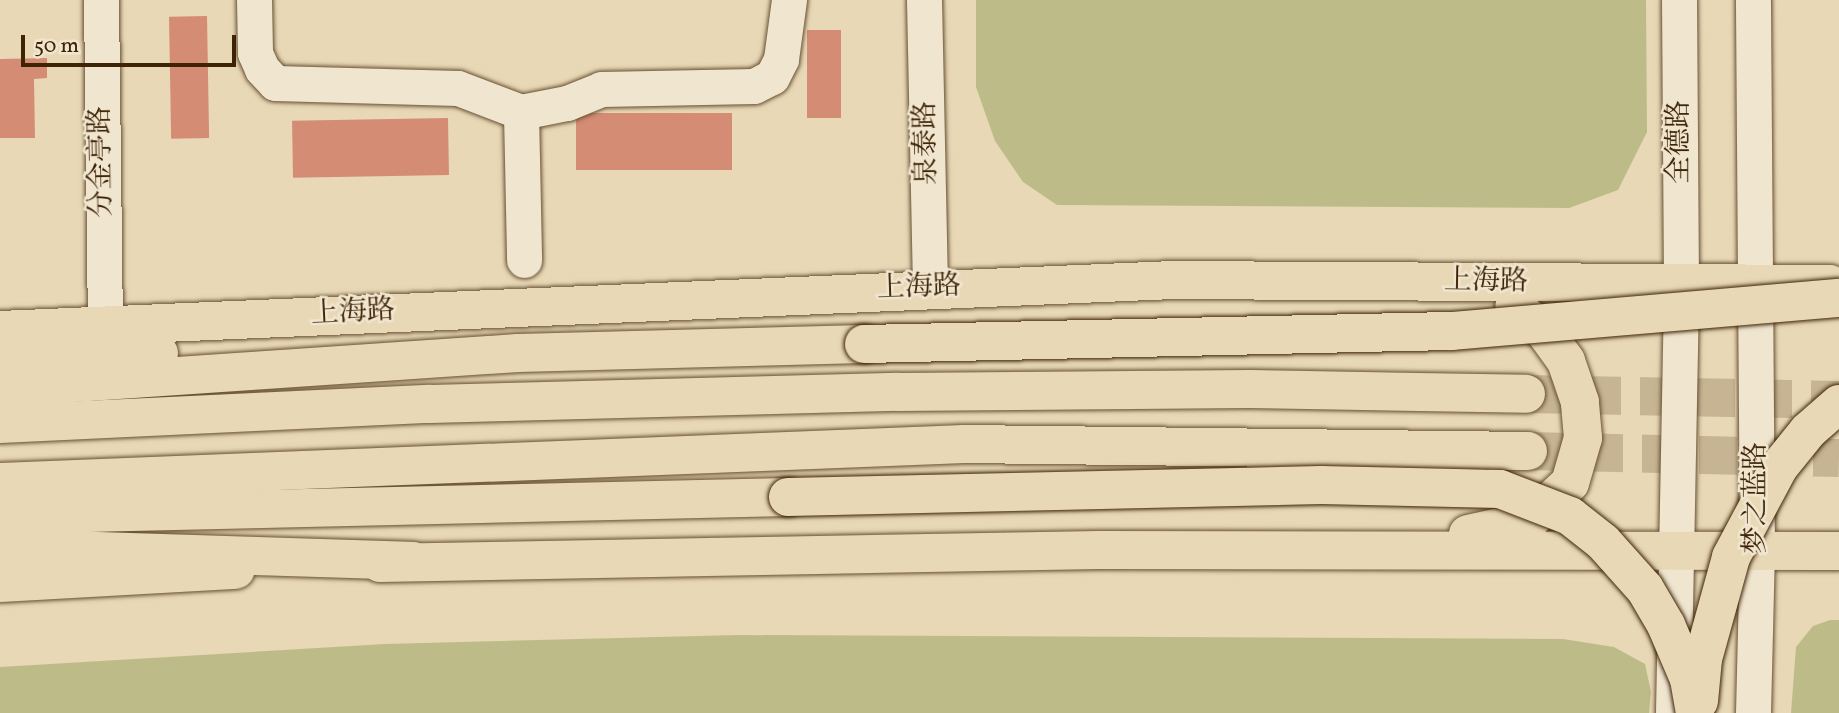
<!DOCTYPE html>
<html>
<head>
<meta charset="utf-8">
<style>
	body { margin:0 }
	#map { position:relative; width:1839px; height:713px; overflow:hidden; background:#e8d8b6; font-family:Vollkorn,"Noto Serif SC",serif }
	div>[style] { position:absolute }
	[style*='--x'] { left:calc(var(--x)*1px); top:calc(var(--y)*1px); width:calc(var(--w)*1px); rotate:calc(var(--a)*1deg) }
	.green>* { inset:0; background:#bdbc89 }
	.building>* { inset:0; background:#d48c75; transform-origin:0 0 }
	.highway-tunnel>* { height:38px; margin-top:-19px; transform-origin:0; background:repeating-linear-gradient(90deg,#c6b493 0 38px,transparent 0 57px) }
	.roads { filter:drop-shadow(0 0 2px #685032) drop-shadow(0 0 2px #685032) }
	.minor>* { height:35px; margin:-17.5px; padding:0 17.5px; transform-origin:17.5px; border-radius:17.5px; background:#f0e6d0 }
	.major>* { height:38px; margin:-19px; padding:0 19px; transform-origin:19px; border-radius:19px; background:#e8d8b6 }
	.highway>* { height:38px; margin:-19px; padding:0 19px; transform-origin:19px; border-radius:19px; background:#e8d8b6 }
	.bridges { filter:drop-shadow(0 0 2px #3e2306) drop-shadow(0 0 2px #3e2306) }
	.highway-bridge>* { height:38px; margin:-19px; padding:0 19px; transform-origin:19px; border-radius:19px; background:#e8d8b6 }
	span { translate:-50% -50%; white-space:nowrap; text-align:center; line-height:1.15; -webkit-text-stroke:5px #f0e6d0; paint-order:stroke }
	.street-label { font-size:28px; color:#3e2306 }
	.scale { position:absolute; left:21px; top:35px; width:215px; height:32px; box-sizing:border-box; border:4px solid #3e2306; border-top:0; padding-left:9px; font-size:21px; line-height:24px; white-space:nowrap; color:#3e2306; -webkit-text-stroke:5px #f0e6d0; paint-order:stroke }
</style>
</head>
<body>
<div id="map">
	<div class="green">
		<div style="clip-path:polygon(976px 0,1646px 0,1647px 132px,1618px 190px,1569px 208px,1057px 205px,1023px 182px,995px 141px,976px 87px)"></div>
		<div style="clip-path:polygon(1830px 620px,1839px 620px,1839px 713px,1791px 713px,1796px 647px,1813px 626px)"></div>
		<div style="clip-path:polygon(738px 635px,1563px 639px,1614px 647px,1645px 664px,1651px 692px,1649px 713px,0 713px,0 667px,385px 644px)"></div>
	</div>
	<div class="building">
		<div style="left:207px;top:16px;width:122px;height:38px;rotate:89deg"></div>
		<div style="left:807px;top:30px;width:34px;height:88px"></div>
		<div style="clip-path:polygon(47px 58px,47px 78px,34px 79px,35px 138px,0 138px,0 59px)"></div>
		<div style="left:732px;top:113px;width:57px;height:156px;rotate:90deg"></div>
		<div style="left:448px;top:118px;width:57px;height:156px;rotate:89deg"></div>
	</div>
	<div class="highway-tunnel">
		<div style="--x:1526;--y:394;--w:313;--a:1.1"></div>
		<div style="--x:1528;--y:451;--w:311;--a:1.3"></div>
	</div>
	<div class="roads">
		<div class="minor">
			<div style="--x:101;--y:0;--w:324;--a:89.3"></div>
			<div style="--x:254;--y:0;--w:53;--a:88.9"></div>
			<div style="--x:255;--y:53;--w:17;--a:66"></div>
			<div style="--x:262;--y:69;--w:19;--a:47"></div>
			<div style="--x:275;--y:83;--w:183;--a:1.6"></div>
			<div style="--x:458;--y:88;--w:67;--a:20.9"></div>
			<div style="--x:521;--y:112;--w:47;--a:-11.1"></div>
			<div style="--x:567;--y:103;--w:37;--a:-22"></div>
			<div style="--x:601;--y:89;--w:153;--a:-1.1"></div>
			<div style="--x:754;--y:86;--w:20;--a:-27"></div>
			<div style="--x:772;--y:77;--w:20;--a:-63"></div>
			<div style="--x:781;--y:59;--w:60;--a:-82.3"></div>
			<div style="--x:924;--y:0;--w:287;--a:88.8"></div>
			<div style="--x:521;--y:112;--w:148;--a:88.8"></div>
			<div style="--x:1673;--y:713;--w:429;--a:-88.9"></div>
			<div style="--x:1681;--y:284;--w:284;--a:-90.4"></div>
			<div style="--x:1753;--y:713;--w:162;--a:-88.6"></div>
			<div style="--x:1757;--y:551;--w:551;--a:-90.42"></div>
		</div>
		<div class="major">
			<div style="--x:0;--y:330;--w:1172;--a:-2.44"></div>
			<div style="--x:1171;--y:280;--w:659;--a:0.35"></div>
			<div style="--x:1468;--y:534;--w:64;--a:-12.7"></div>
			<div style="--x:1530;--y:520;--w:54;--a:-42.8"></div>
			<div style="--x:1570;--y:483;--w:47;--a:-73.9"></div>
			<div style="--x:1583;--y:438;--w:36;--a:-95"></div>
			<div style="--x:1580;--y:402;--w:43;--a:-108.9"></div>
			<div style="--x:1566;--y:361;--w:36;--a:-126"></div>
			<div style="--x:1545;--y:332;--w:40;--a:-140"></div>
			<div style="--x:380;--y:563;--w:719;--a:-1.04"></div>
			<div style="--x:1099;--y:550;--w:740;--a:0.08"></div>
			<div style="--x:0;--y:583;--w:236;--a:-3.2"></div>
		</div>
		<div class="highway">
			<div style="--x:0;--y:357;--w:159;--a:-1.4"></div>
			<div style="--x:0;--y:388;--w:519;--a:-3.87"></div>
			<div style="--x:518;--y:353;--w:346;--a:-1.5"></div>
			<div style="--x:0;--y:424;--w:430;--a:-2.7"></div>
			<div style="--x:430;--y:404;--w:468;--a:-1.5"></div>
			<div style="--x:898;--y:392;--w:352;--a:-0.5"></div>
			<div style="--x:1250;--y:389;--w:276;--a:1"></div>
			<div style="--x:0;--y:482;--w:965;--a:-2.26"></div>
			<div style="--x:964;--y:444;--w:564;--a:0.71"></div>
			<div style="--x:0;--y:515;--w:788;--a:-1.31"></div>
			<div style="--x:0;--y:548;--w:413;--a:1.8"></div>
		</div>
	</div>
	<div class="bridges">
		<div class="highway-bridge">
			<div style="--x:864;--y:344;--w:588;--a:-1.27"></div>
			<div style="--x:1452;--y:331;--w:388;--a:-4.9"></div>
			<div style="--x:788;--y:497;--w:533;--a:-1.29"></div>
			<div style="--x:1321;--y:485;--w:179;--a:1.3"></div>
			<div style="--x:1500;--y:489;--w:75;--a:21.1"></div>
			<div style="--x:1570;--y:516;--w:42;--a:38.2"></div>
			<div style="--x:1603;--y:542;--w:63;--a:48.2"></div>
			<div style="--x:1645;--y:589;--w:42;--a:59.7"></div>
			<div style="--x:1666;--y:625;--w:59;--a:66.9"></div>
			<div style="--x:1689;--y:679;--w:35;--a:80"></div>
			<div style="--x:1699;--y:701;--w:42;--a:-84.6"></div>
			<div style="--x:1703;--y:659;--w:106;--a:-74.6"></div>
			<div style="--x:1731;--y:557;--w:102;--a:-61.9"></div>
			<div style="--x:1779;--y:467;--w:46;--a:-51.1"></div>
			<div style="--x:1808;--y:431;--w:41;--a:-41.1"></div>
		</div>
	</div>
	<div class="street-label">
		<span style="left:1680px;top:142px;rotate:-90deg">全德路</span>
		<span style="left:927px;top:143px;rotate:-91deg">泉泰路</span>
		<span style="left:102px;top:162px;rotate:-91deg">分金亭路</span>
		<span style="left:1486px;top:282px;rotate:1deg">上海路</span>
		<span style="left:919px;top:288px;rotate:-2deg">上海路</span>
		<span style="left:353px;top:313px;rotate:-3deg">上海路</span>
		<span style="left:1757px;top:498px;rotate:-90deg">梦之蓝路</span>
	</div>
	<div class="scale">50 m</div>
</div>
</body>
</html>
